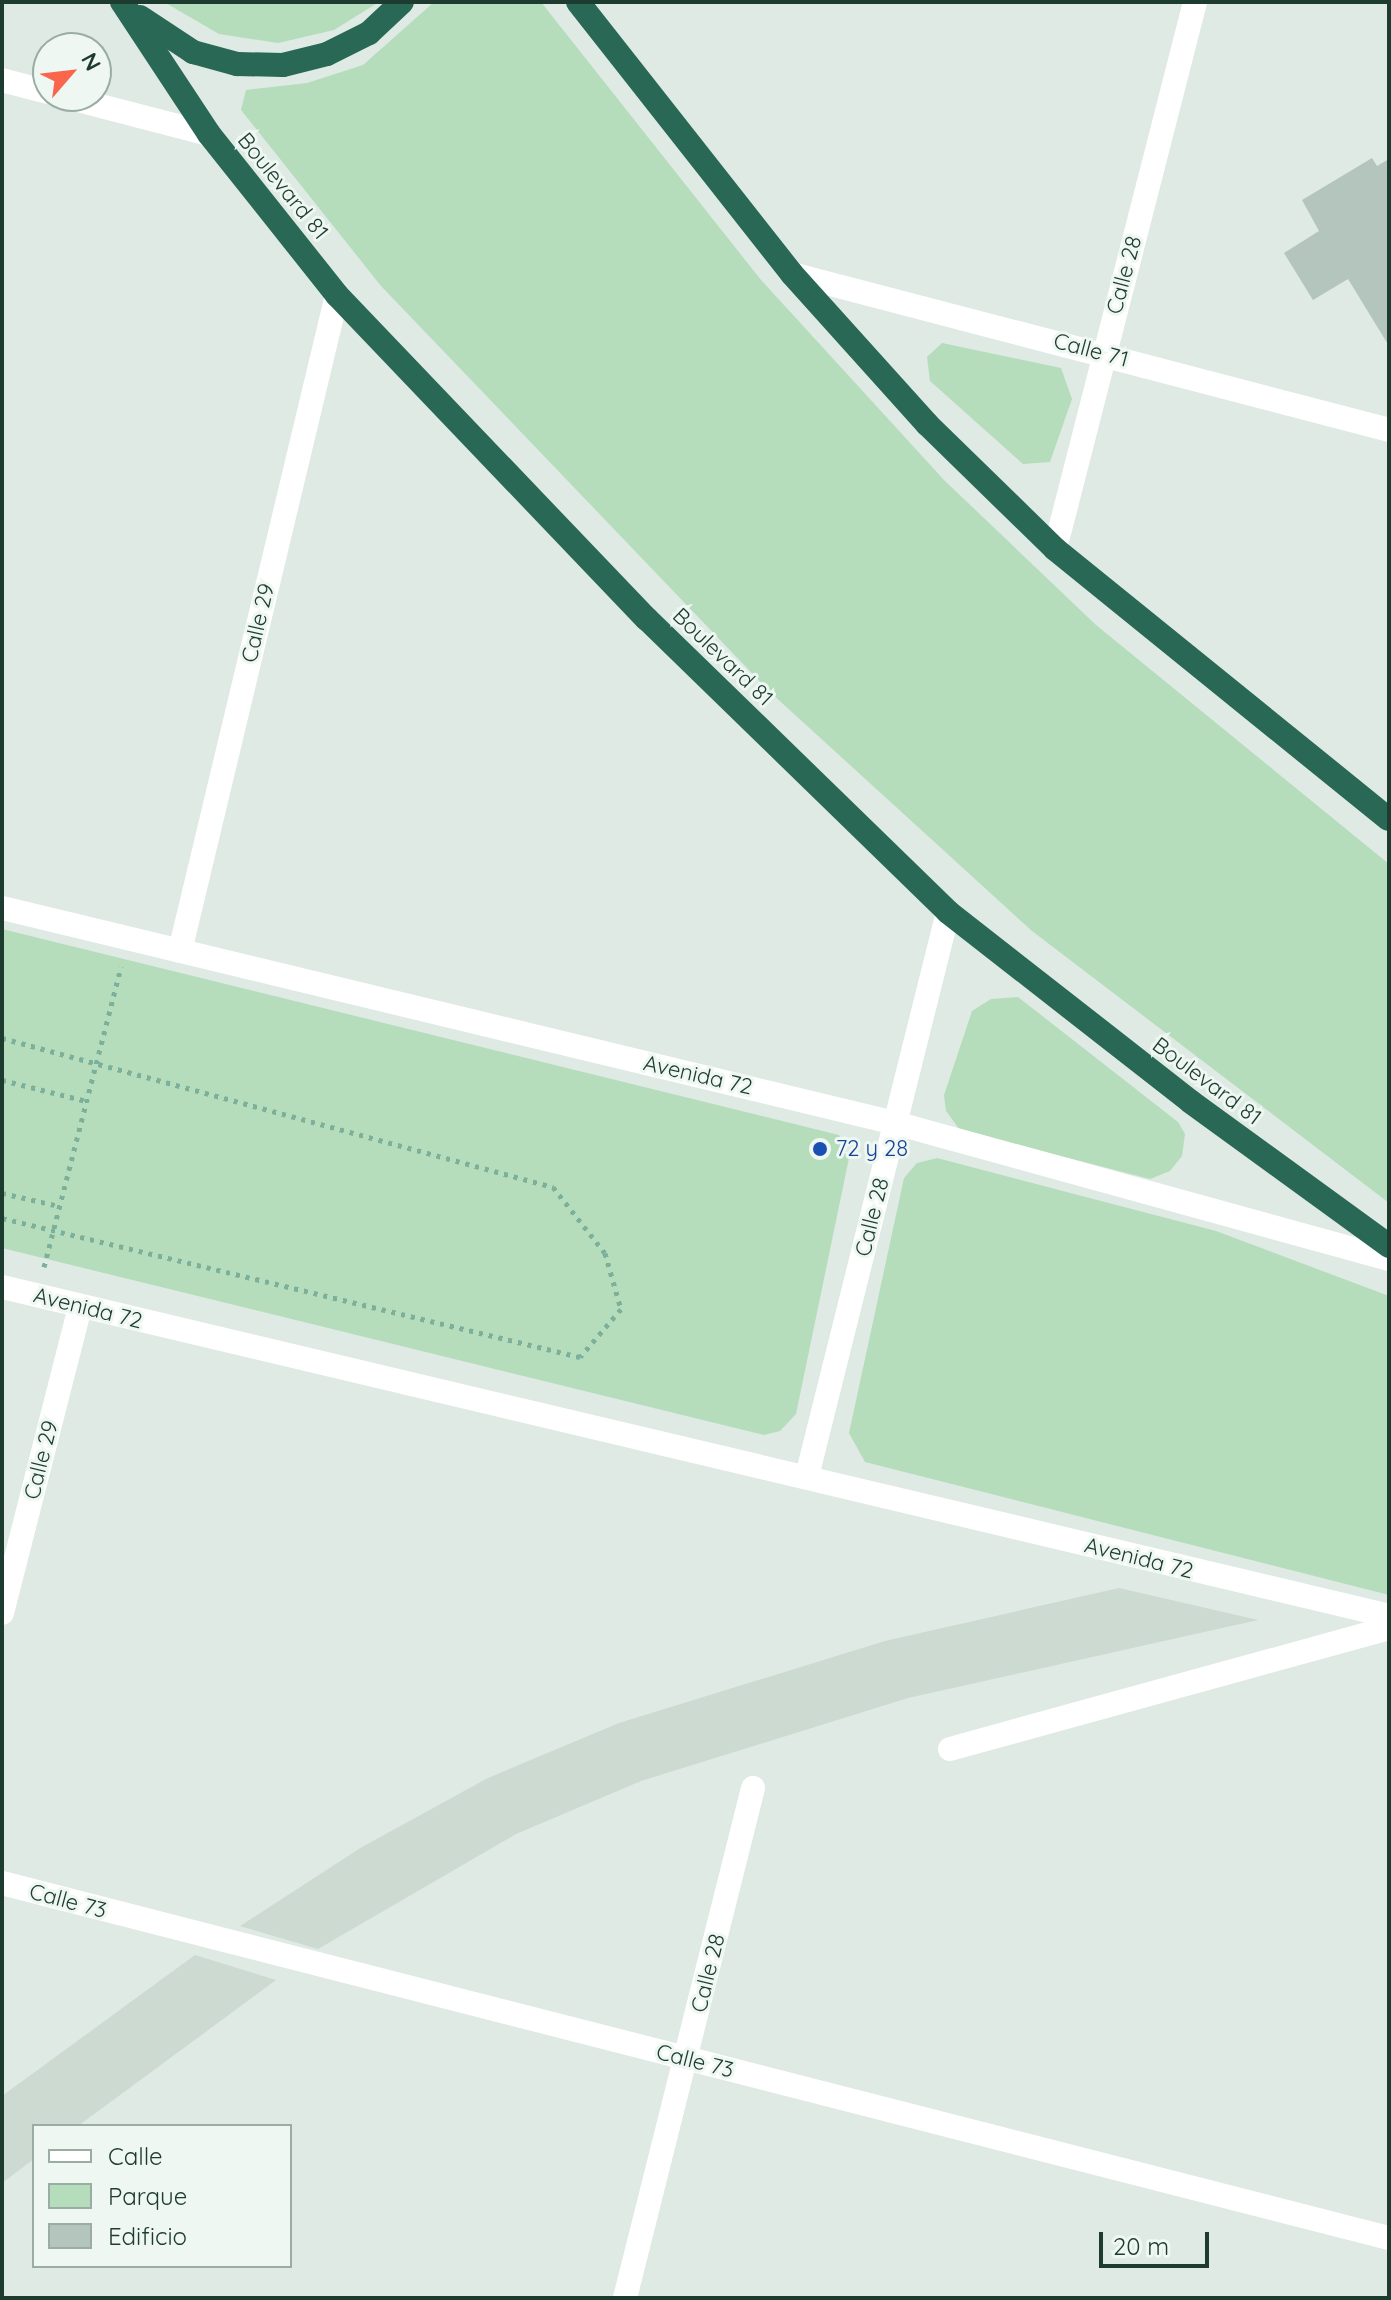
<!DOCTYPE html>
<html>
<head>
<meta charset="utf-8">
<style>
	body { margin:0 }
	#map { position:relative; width:1391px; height:2300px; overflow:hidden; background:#deeae3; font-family:Quicksand,sans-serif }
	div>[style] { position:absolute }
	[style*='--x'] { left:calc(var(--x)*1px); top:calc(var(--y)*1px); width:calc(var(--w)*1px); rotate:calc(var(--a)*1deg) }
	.built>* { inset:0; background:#ccdad2 }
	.green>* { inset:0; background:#b5ddbc }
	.building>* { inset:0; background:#b3c5bc }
	.path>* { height:5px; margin-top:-2.5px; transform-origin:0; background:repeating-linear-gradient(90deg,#7cb09b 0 4px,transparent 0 10px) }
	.minor>* { height:24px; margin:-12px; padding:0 12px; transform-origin:12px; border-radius:12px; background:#fff }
	.highway>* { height:24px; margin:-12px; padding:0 12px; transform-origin:12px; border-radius:12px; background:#296855 }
	.dots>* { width:22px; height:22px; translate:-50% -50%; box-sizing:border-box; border:4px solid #eef7f2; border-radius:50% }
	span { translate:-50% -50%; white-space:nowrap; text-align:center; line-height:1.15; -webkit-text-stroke:6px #eef7f2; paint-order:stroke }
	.street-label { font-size:22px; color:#1e3b30 }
	.transit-label { font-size:22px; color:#164399 }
	.left { translate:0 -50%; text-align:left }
	.frame { position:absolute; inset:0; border:4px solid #1e3b30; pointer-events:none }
	.legend { position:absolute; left:32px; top:2124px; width:260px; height:144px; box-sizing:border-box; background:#eef7f2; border:2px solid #9baca4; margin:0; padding:10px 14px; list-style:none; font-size:24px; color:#1e3b30 }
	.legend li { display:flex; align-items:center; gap:16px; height:40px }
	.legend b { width:40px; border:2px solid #9baca4 }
	.north { position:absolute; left:32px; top:32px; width:80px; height:80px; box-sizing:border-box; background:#eef7f2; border:2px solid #9baca4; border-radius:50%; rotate:62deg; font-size:22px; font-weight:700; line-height:32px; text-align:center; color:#1e3b30 }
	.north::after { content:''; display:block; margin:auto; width:28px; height:36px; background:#fa664c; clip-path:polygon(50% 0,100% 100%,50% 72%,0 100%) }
	.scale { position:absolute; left:1099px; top:2232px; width:110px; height:36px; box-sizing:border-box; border:4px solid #1e3b30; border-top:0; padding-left:10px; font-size:24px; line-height:28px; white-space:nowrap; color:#1e3b30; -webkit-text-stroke:6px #eef7f2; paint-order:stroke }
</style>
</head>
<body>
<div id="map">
	<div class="built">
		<div style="clip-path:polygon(1119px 1588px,1258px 1620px,908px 1698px,641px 1781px,516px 1834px,318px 1949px,240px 1926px,362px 1847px,488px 1778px,619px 1723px,885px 1641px)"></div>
		<div style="clip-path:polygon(195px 1955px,276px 1980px,78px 2126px,34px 2126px,34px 2159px,2px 2183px,2px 2096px)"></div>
	</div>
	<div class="green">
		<div style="clip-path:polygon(164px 2px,379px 2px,334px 30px,278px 43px,219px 34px)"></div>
		<div style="clip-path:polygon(434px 2px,541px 2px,761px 280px,944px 480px,1096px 625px,1389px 864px,1389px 1203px,1032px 931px,771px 693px,381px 286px,241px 110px,246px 90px,307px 83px,363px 65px)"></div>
		<div style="clip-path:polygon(942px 343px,1061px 368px,1072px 399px,1050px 462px,1023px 464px,930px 381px,927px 357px)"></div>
		<div style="clip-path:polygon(2px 929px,839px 1135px,849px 1158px,796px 1414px,780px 1431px,764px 1435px,2px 1248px)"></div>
		<div style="clip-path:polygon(1018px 997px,1178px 1122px,1185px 1134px,1182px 1156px,1170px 1171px,1150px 1179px,960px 1130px,946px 1111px,944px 1095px,972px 1011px,991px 999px)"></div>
		<div style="clip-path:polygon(937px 1158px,1216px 1231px,1389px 1296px,1389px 1595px,865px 1462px,849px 1433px,904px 1178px,917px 1163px)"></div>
	</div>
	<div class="building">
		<div style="clip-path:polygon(1372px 158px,1377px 166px,1389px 159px,1389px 346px,1348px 279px,1313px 300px,1284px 253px,1319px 231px,1302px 200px)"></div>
	</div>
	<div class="path">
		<div style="--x:2;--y:1038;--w:571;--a:15.13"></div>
		<div style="--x:553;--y:1187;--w:84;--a:51.8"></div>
		<div style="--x:605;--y:1253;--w:58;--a:74.1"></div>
		<div style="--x:621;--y:1309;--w:63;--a:130.5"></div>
		<div style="--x:580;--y:1357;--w:594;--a:-166.48"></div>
		<div style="--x:2;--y:1080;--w:87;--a:14"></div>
		<div style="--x:2;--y:1193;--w:58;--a:12.8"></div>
		<div style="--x:44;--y:1267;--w:310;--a:-75.6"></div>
	</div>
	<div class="minor">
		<div style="--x:2;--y:80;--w:48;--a:14.6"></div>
		<div style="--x:62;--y:96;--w:152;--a:14.5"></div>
		<div style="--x:792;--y:274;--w:617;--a:14.64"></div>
		<div style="--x:1055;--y:549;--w:565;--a:-75.64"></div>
		<div style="--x:2;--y:908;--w:919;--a:13.54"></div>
		<div style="--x:895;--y:1123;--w:512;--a:15.39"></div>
		<div style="--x:180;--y:951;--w:675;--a:-76.54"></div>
		<div style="--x:2;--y:1287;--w:1425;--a:13.34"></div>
		<div style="--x:807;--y:1476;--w:581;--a:-75.96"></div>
		<div style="--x:2;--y:1613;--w:316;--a:-75.7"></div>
		<div style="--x:950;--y:1749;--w:455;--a:-15.4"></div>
		<div style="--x:2;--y:1883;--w:1432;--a:14.36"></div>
		<div style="--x:625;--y:2298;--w:526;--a:-75.91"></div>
	</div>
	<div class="highway">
		<div style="--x:122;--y:2;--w:158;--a:56.6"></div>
		<div style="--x:209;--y:134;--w:206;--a:51.5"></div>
		<div style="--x:337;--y:295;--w:448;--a:46.3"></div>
		<div style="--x:647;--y:619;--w:420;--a:44.2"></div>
		<div style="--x:948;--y:912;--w:308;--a:38"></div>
		<div style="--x:1191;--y:1102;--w:245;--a:36"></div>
		<div style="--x:578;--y:2;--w:346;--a:51.8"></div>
		<div style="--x:792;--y:274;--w:202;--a:48"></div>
		<div style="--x:927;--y:424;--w:179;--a:44.3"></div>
		<div style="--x:1055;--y:549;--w:429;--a:39"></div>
		<div style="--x:140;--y:17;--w:64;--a:33.4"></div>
		<div style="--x:193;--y:52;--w:46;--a:15.3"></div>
		<div style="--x:237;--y:64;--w:46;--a:1.2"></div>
		<div style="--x:283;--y:65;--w:45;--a:-14"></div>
		<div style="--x:327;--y:54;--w:47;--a:-26.6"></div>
		<div style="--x:369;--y:33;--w:45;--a:-43.2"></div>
	</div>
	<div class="dots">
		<div style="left:820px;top:1149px;background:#1a4fb4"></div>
	</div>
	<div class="street-label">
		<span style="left:283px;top:186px;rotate:51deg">Boulevard 81</span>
		<span style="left:1124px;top:275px;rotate:-75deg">Calle 28</span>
		<span style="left:1091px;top:350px;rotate:15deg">Calle 71</span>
		<span style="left:258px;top:623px;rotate:-77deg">Calle 29</span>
		<span style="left:723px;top:657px;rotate:44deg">Boulevard 81</span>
		<span style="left:698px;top:1075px;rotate:13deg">Avenida 72</span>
		<span style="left:1207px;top:1081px;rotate:37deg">Boulevard 81</span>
		<span style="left:872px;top:1217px;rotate:-76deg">Calle 28</span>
		<span style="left:88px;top:1308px;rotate:14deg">Avenida 72</span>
		<span style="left:41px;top:1460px;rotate:-76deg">Calle 29</span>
		<span style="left:1139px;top:1558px;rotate:14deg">Avenida 72</span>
		<span style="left:68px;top:1901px;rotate:15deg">Calle 73</span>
		<span style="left:708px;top:1973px;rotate:-76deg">Calle 28</span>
		<span style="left:695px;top:2061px;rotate:14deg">Calle 73</span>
	</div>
	<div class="transit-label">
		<span class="left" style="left:836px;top:1149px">72 y 28</span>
	</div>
	<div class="frame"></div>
	<ul class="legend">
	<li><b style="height:10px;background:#fff"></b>Calle</li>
	<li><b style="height:22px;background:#b5ddbc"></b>Parque</li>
	<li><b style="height:22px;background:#b3c5bc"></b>Edificio</li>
	</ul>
	<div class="north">N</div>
	<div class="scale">20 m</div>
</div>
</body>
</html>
